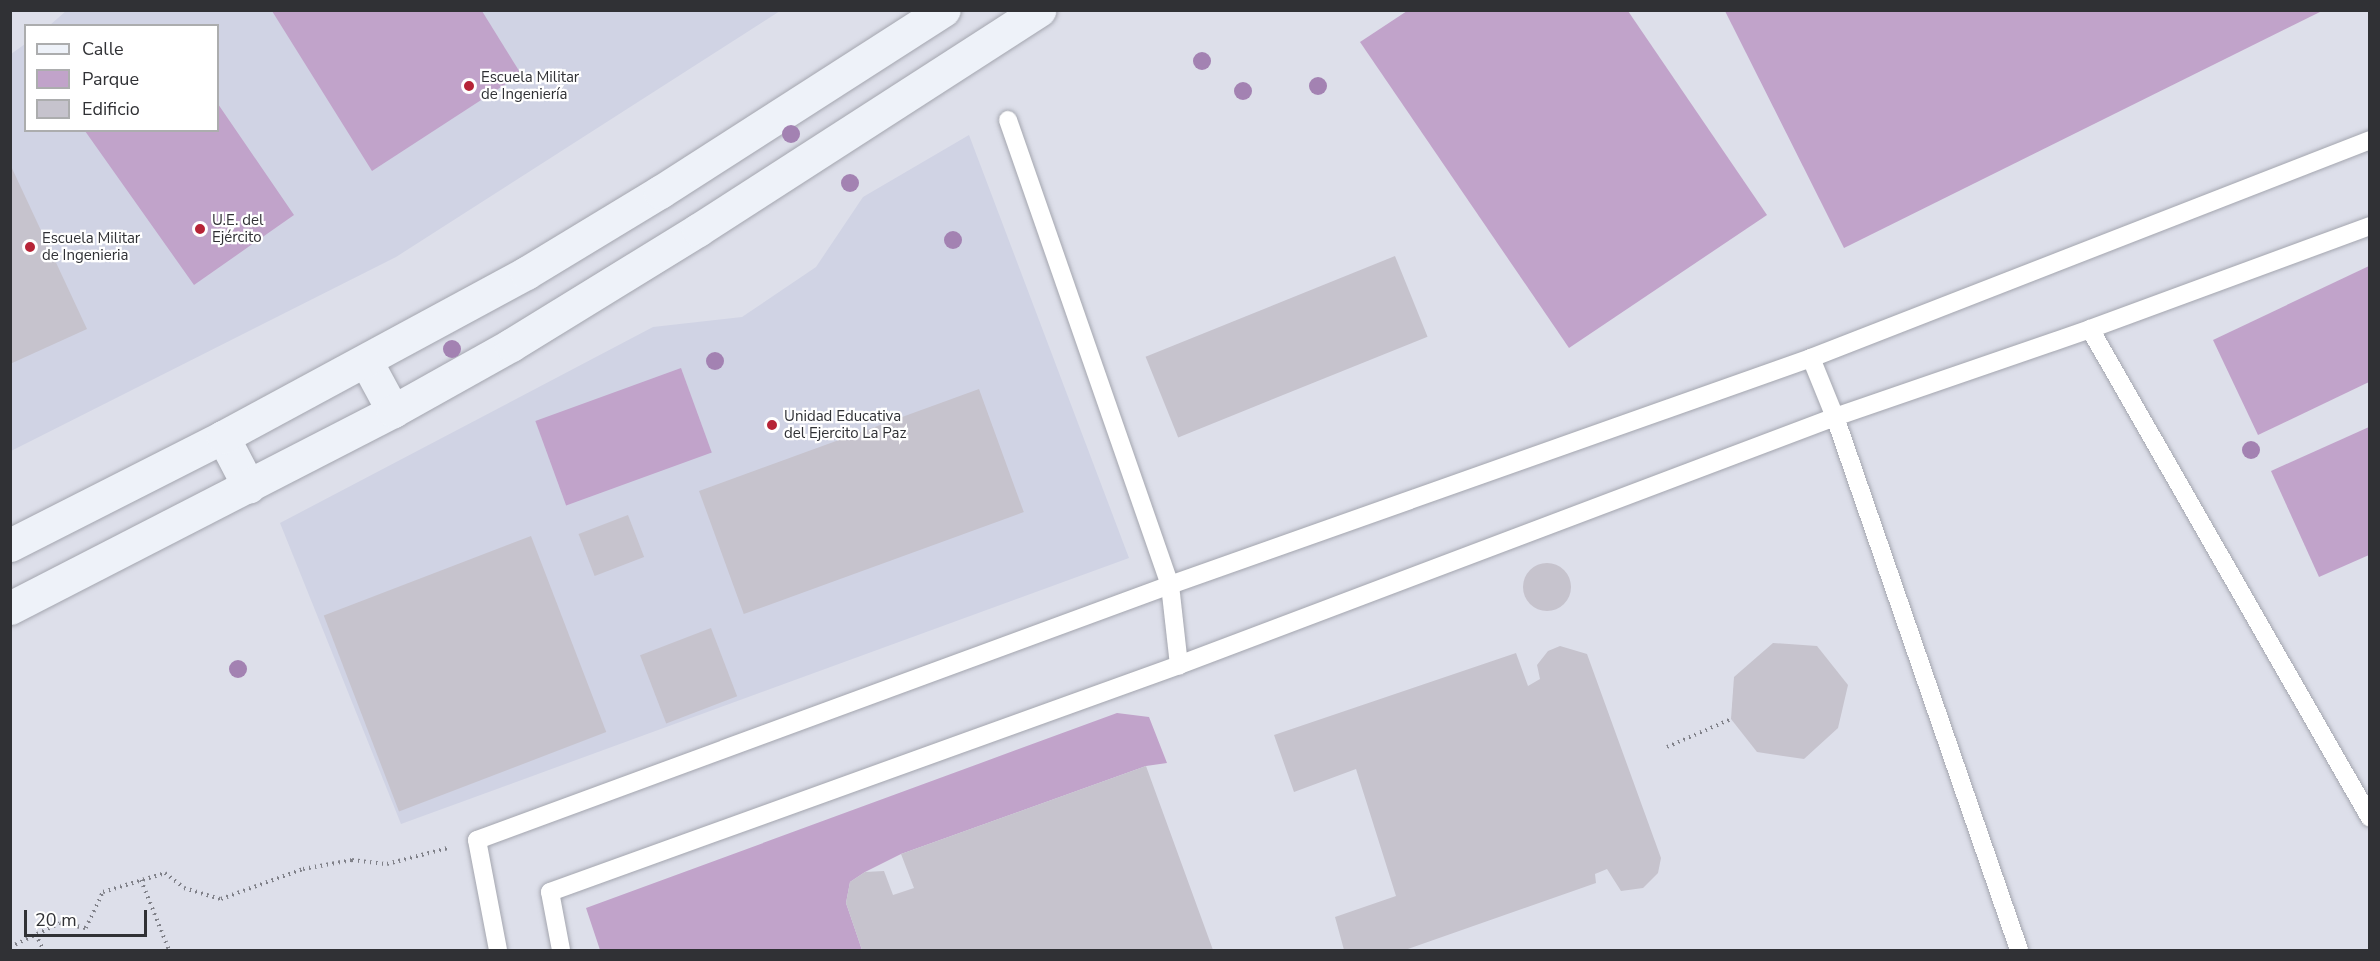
<!DOCTYPE html>
<html>
<head>
<meta charset="utf-8">
<style>
	body { margin:0 }
	#map { position:relative; width:2380px; height:961px; overflow:hidden; background:#dddfea; font-family:"Nunito Sans",sans-serif }
	div>[style] { position:absolute }
	[style*='--x'] { left:calc(var(--x)*1px); top:calc(var(--y)*1px); width:calc(var(--w)*1px); rotate:calc(var(--a)*1deg) }
	.built>* { inset:0; background:#d0d3e4 }
	.green>* { inset:0; background:#c1a3ca; transform-origin:0 0 }
	.building>* { inset:0; background:#c6c3cd; transform-origin:0 0 }
	.round { border-radius:50% }
	.path>* { height:4px; margin-top:-2px; transform-origin:0; background:repeating-linear-gradient(90deg,#808189 0 1.5px,transparent 0 6px) }
	.roads { filter:drop-shadow(0 0 2px #a4a6af) drop-shadow(0 0 2px #a4a6af) }
	.lane>* { height:18px; margin:-9px; padding:0 9px; transform-origin:9px; border-radius:9px; background:#fff }
	.secondary>* { height:33px; margin:-16.5px; padding:0 16.5px; transform-origin:16.5px; border-radius:16.5px; background:#eef2f9 }
	.trees>* { width:18px; height:18px; margin:-9px; border-radius:50%; background:#a382b2 }
	.dots>* { width:16px; height:16px; translate:-50% -50%; box-sizing:border-box; border:3px solid #fff; border-radius:50% }
	span { translate:-50% -50%; white-space:nowrap; text-align:center; line-height:1.15; -webkit-text-stroke:4.5px #fff; paint-order:stroke }
	.poi-label { font-size:15px; color:#303135 }
	.left { translate:0 -50%; text-align:left }
	.frame { position:absolute; inset:0; border:12px solid #303135; pointer-events:none }
	.legend { position:absolute; left:24px; top:24px; width:195px; height:108px; box-sizing:border-box; background:#fff; border:2px solid #acadae; margin:0; padding:8px 10px; list-style:none; font-size:18px; color:#303135 }
	.legend li { display:flex; align-items:center; gap:12px; height:30px }
	.legend b { width:30px; border:2px solid #acadae }
	.scale { position:absolute; left:24px; top:910px; width:123px; height:27px; box-sizing:border-box; border:3px solid #303135; border-top:0; padding-left:8px; font-size:18px; line-height:21px; white-space:nowrap; color:#303135; -webkit-text-stroke:4px #fff; paint-order:stroke }
</style>
</head>
<body>
<div id="map">
	<div class="built">
		<div style="clip-path:polygon(66px 11px,780px 11px,396px 257px,11px 451px,11px 54px,25px 44px,26px 130px,218px 130px,218px 26px,50px 25px)"></div>
		<div style="clip-path:polygon(969px 135px,1129px 558px,401px 824px,280px 523px,653px 327px,742px 317px,816px 267px,863px 197px)"></div>
	</div>
	<div class="green">
		<div style="clip-path:polygon(272px 11px,482px 11px,521px 74px,372px 171px)"></div>
		<div style="clip-path:polygon(1407px 11px,1628px 11px,1767px 215px,1569px 348px,1360px 42px)"></div>
		<div style="clip-path:polygon(1725px 11px,2322px 11px,1844px 248px)"></div>
		<div style="clip-path:polygon(218px 104px,294px 215px,194px 285px,85px 131px,218px 130px)"></div>
		<div style="clip-path:polygon(2369px 266px,2369px 382px,2258px 435px,2213px 340px)"></div>
		<div style="left:681px;top:368px;width:90px;height:155px;rotate:70deg"></div>
		<div style="clip-path:polygon(2369px 427px,2369px 555px,2319px 577px,2271px 471px)"></div>
		<div style="clip-path:polygon(1117px 713px,1149px 717px,1167px 763px,1146px 766px,901px 854px,865px 872px,850px 882px,846px 903px,862px 950px,600px 950px,586px 908px)"></div>
	</div>
	<div class="building">
		<div style="clip-path:polygon(10px 164px,87px 329px,10px 364px)"></div>
		<div style="left:1395px;top:256px;width:87px;height:269px;rotate:68deg"></div>
		<div style="left:979px;top:389px;width:131px;height:298px;rotate:70deg"></div>
		<div style="left:628px;top:515px;width:45px;height:53px;rotate:69deg"></div>
		<div style="left:531px;top:536px;width:210px;height:222px;rotate:69deg"></div>
		<div class="round" style="left:1523px;top:563px;width:48px;height:48px"></div>
		<div style="left:711px;top:628px;width:73px;height:76px;rotate:69deg"></div>
		<div style="clip-path:polygon(1773px 643px,1817px 646px,1848px 685px,1838px 728px,1804px 759px,1757px 752px,1731px 719px,1734px 677px)"></div>
		<div style="clip-path:polygon(1560px 646px,1587px 654px,1661px 858px,1658px 873px,1643px 888px,1621px 891px,1607px 869px,1595px 874px,1596px 883px,1405px 950px,1344px 950px,1335px 917px,1396px 896px,1356px 769px,1294px 792px,1274px 735px,1516px 653px,1528px 686px,1540px 679px,1537px 665px,1548px 651px)"></div>
		<div style="clip-path:polygon(1146px 766px,1213px 950px,862px 950px,846px 903px,850px 882px,865px 872px,884px 871px,893px 895px,914px 888px,901px 854px)"></div>
	</div>
	<div class="path">
		<div style="--x:1667;--y:747;--w:70;--a:-23.6"></div>
		<div style="--x:141;--y:880;--w:75;--a:68.2"></div>
		<div style="--x:36;--y:934;--w:17;--a:66"></div>
		<div style="--x:10;--y:947;--w:55;--a:-25.6"></div>
		<div style="--x:60;--y:923;--w:26;--a:11"></div>
		<div style="--x:86;--y:928;--w:40;--a:-65"></div>
		<div style="--x:103;--y:892;--w:65;--a:-17"></div>
		<div style="--x:165;--y:873;--w:24;--a:38"></div>
		<div style="--x:184;--y:888;--w:39;--a:17"></div>
		<div style="--x:221;--y:899;--w:87;--a:-20.1"></div>
		<div style="--x:303;--y:869;--w:50;--a:-10.4"></div>
		<div style="--x:352;--y:860;--w:35;--a:7"></div>
		<div style="--x:387;--y:864;--w:63;--a:-14.7"></div>
	</div>
	<div class="roads">
		<div class="lane">
			<div style="--x:1008;--y:120;--w:492;--a:70.8"></div>
			<div style="--x:1170;--y:585;--w:81;--a:83.6"></div>
			<div style="--x:2090;--y:329;--w:563;--a:60.2"></div>
			<div style="--x:1811;--y:358;--w:64;--a:67.9"></div>
			<div style="--x:1835;--y:417;--w:564;--a:70.95"></div>
			<div style="--x:498;--y:950;--w:112;--a:-100.8"></div>
			<div style="--x:477;--y:840;--w:738;--a:-20.2"></div>
			<div style="--x:1170;--y:585;--w:680;--a:-19.5"></div>
			<div style="--x:1811;--y:358;--w:600;--a:-21.3"></div>
			<div style="--x:561;--y:950;--w:59;--a:-100.7"></div>
			<div style="--x:550;--y:892;--w:669;--a:-19.84"></div>
			<div style="--x:1179;--y:665;--w:701;--a:-20.71"></div>
			<div style="--x:1835;--y:417;--w:270;--a:-19"></div>
			<div style="--x:2090;--y:329;--w:298;--a:-20.2"></div>
		</div>
		<div class="secondary">
			<div style="--x:366;--y:361;--w:57;--a:61.6"></div>
			<div style="--x:223;--y:437;--w:56;--a:62.5"></div>
			<div style="--x:10;--y:545;--w:239;--a:-26.9"></div>
			<div style="--x:223;--y:437;--w:345;--a:-28.4"></div>
			<div style="--x:526;--y:273;--w:157;--a:-31.2"></div>
			<div style="--x:660;--y:192;--w:337;--a:-32.7"></div>
			<div style="--x:10;--y:608;--w:431;--a:-27.2"></div>
			<div style="--x:393;--y:411;--w:135;--a:-29.2"></div>
			<div style="--x:511;--y:345;--w:220;--a:-31.6"></div>
			<div style="--x:698;--y:230;--w:406;--a:-32.8"></div>
		</div>
	</div>
	<div class="trees">
		<div style="left:1202px;top:61px"></div>
		<div style="left:1318px;top:86px"></div>
		<div style="left:1243px;top:91px"></div>
		<div style="left:791px;top:134px"></div>
		<div style="left:850px;top:183px"></div>
		<div style="left:953px;top:240px"></div>
		<div style="left:452px;top:349px"></div>
		<div style="left:715px;top:361px"></div>
		<div style="left:2251px;top:450px"></div>
		<div style="left:238px;top:669px"></div>
	</div>
	<div class="dots">
		<div style="left:469px;top:86px;background:#b62437"></div>
		<div style="left:200px;top:229px;background:#b62437"></div>
		<div style="left:30px;top:247px;background:#b62437"></div>
		<div style="left:772px;top:425px;background:#b62437"></div>
	</div>
	<div class="poi-label">
		<span class="left" style="left:481px;top:86px">Escuela Militar<br>de Ingeniería</span>
		<span class="left" style="left:212px;top:229px">U.E. del<br>Ejército</span>
		<span class="left" style="left:42px;top:247px">Escuela Militar<br>de Ingenieria</span>
		<span class="left" style="left:784px;top:425px">Unidad Educativa<br>del Ejercito La Paz</span>
	</div>
	<div class="frame"></div>
	<ul class="legend">
	<li><b style="height:8px;background:#eef2f9"></b>Calle</li>
	<li><b style="height:16px;background:#c1a3ca"></b>Parque</li>
	<li><b style="height:16px;background:#c6c3cd"></b>Edificio</li>
	</ul>
	<div class="scale">20 m</div>
</div>
</body>
</html>
